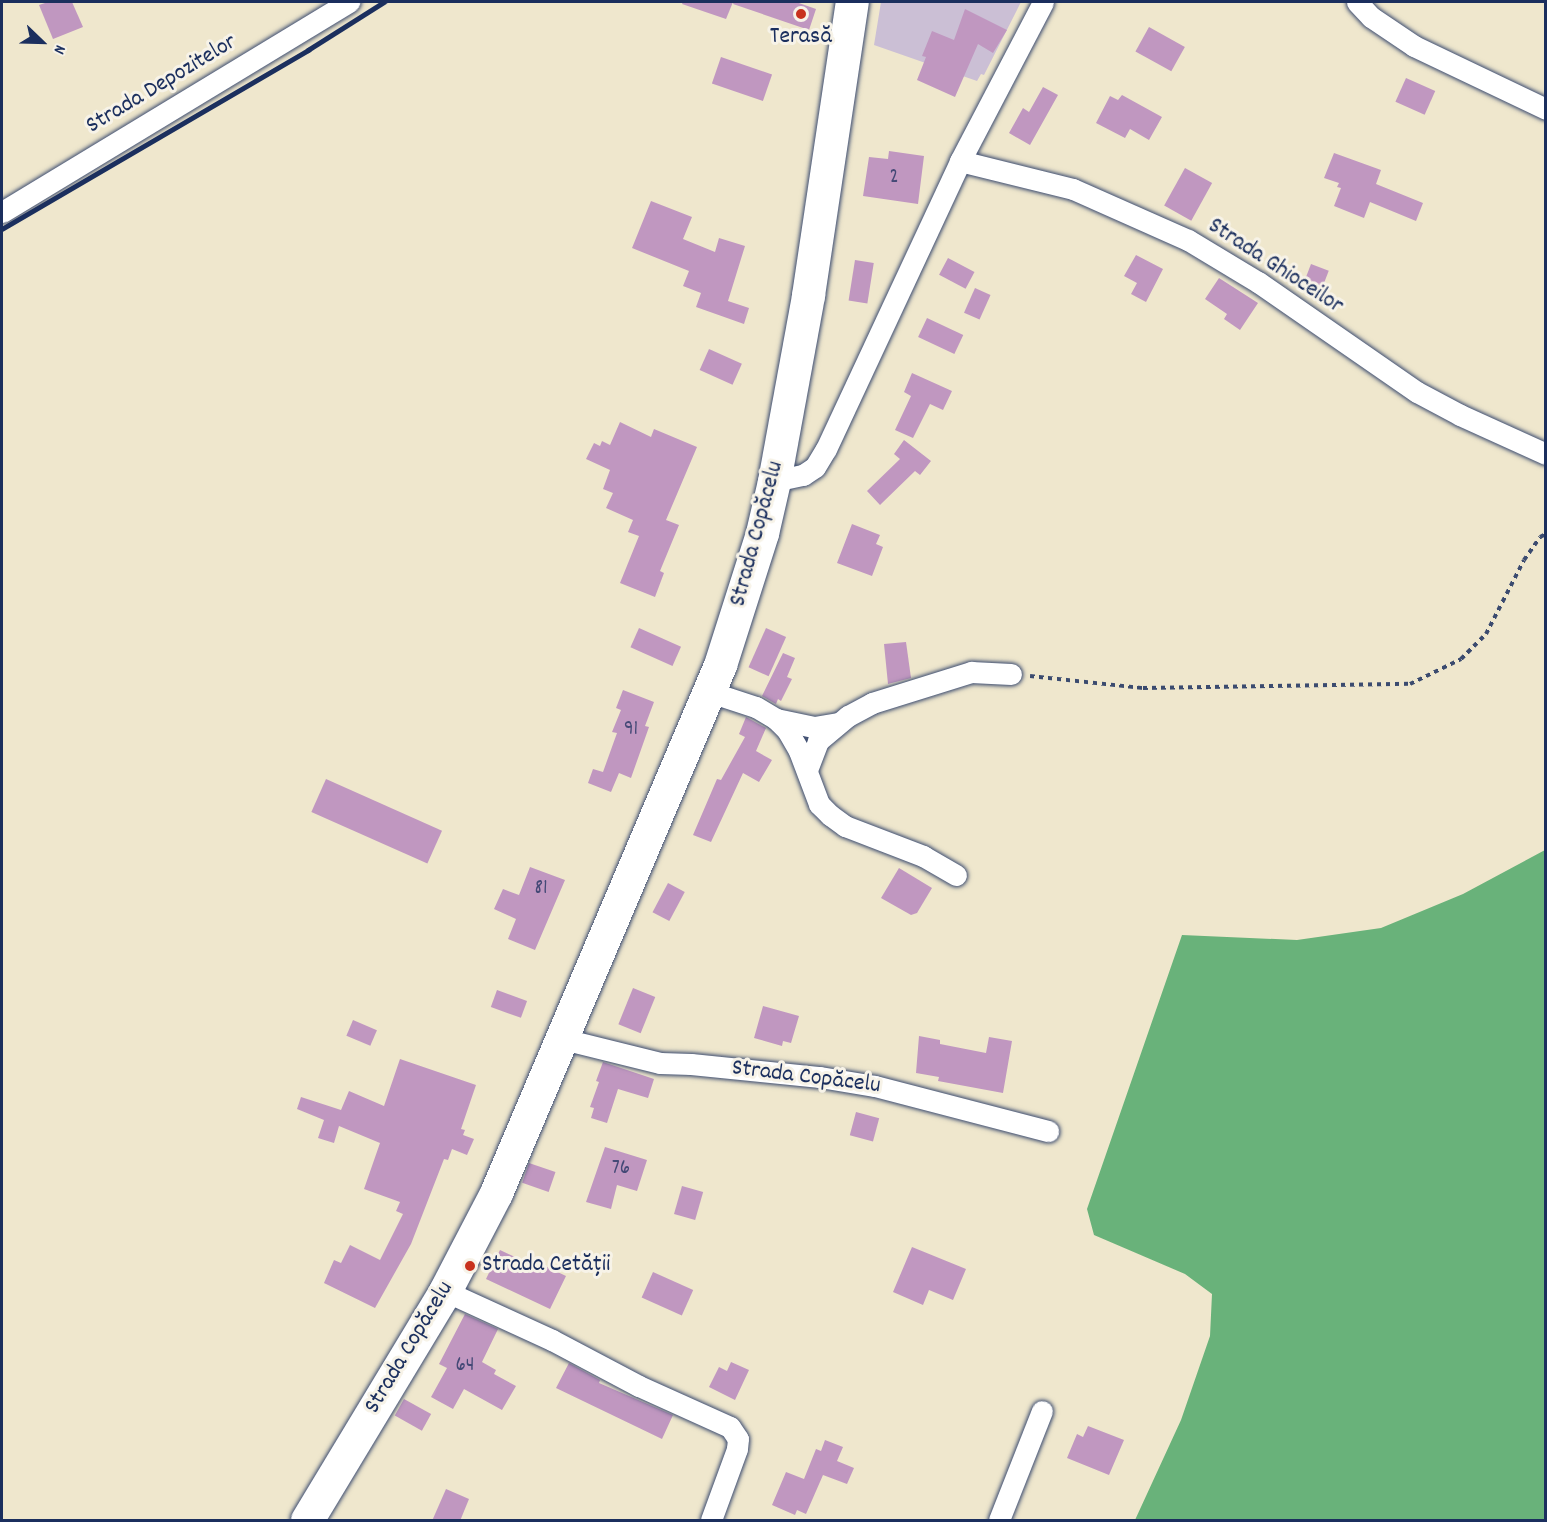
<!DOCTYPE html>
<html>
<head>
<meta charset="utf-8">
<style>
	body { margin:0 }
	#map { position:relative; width:1547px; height:1522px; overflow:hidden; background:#efe7cd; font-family:Dekko,sans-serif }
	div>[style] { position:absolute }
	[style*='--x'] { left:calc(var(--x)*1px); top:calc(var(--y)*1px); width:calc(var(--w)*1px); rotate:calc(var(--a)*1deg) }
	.industrial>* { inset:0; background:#cbbfd5 }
	.forest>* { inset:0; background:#69b27a }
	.building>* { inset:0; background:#c097c0; transform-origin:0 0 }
	.path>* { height:4px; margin-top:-2px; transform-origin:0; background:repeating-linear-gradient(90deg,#3b4b6f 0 4.5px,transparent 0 9px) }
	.roads { filter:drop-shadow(0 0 2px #3b4b6f) drop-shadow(0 0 2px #3b4b6f) }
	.minor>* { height:21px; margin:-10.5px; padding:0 10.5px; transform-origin:10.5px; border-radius:10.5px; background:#fff }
	.primary>* { height:33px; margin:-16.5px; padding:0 16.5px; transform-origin:16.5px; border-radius:16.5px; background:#fff }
	.rail>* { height:4.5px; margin:-2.25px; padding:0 2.25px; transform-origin:2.25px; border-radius:2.25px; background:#1b2f5e }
	.dots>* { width:16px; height:16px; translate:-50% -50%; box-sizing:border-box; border:3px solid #f7f3e8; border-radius:50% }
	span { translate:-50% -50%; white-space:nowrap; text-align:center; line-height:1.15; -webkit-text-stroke:6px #f7f3e8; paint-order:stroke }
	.number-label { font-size:21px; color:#444976 }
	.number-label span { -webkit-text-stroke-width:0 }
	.poi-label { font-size:24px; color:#1b2f5e }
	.left { translate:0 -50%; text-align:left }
	.street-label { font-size:24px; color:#1b2f5e }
	.frame { position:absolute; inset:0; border:3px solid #1b2f5e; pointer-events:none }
	.north { position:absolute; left:12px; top:12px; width:60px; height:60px; -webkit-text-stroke:4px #f7f3e8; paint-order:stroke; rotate:113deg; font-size:16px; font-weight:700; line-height:24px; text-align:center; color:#1b2f5e }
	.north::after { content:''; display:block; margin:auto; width:21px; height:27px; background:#1b2f5e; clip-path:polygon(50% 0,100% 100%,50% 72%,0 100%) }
</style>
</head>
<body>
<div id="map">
	<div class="industrial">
		<div style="clip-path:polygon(881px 2px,1021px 2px,984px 75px,981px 74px,977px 81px,874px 45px)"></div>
	</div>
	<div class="forest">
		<div style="clip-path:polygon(1545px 850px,1545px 1520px,1135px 1520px,1181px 1420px,1210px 1336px,1212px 1294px,1185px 1274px,1094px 1235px,1087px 1209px,1182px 935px,1297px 940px,1381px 928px,1463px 894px)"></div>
	</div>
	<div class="building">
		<div style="clip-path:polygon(48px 2px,72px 2px,83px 27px,53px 39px,39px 5px)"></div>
		<div style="clip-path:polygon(683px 2px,733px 2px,726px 19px,682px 4px)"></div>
		<div style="clip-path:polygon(734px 2px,796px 2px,816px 9px,809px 30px,733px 4px)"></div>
		<div style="clip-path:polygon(965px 9px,1007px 30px,993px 53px,978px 44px,955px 97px,917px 80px,926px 57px,922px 56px,932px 31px,954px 40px)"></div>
		<div style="left:1149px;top:27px;width:41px;height:28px;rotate:29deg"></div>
		<div style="left:721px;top:57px;width:54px;height:28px;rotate:19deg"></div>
		<div style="left:1406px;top:78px;width:32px;height:26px;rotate:24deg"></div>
		<div style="clip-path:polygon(1043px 87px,1058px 95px,1030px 145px,1009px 133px,1023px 108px,1029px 112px)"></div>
		<div style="clip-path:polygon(1122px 95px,1162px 117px,1149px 140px,1130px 129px,1125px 138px,1096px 123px,1110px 96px,1118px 100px)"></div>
		<div style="clip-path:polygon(889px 151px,924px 156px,918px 204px,863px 196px,869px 157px,888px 159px)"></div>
		<div style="clip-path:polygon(1334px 153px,1381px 170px,1376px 184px,1423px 203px,1416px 221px,1370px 202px,1364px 218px,1334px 206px,1341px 188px,1337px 187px,1339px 183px,1324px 178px)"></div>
		<div style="left:1185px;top:168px;width:31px;height:43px;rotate:29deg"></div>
		<div style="clip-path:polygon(651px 201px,692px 217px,683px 239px,715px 252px,719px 238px,745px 246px,728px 301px,749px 308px,744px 324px,696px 307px,701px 293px,683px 286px,689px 271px,632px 248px)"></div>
		<div style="clip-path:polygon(1136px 255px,1163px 269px,1146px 302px,1131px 294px,1137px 283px,1124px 276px)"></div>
		<div style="left:948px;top:258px;width:30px;height:19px;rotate:28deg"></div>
		<div style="left:855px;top:260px;width:19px;height:41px;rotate:9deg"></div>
		<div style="left:1311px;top:264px;width:19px;height:27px;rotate:21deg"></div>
		<div style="clip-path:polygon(1219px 278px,1258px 303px,1240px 330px,1224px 319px,1227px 314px,1205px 299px)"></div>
		<div style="left:975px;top:288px;width:17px;height:27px;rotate:24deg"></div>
		<div style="left:927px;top:318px;width:40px;height:21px;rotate:25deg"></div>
		<div style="left:709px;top:349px;width:36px;height:23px;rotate:24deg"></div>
		<div style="clip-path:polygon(912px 373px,952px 391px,943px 410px,930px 404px,913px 438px,895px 430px,911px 396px,904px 392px)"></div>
		<div style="clip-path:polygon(620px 422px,651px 437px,654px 429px,697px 447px,666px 520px,679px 525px,660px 571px,664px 573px,655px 597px,620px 583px,639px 536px,628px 532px,633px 520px,606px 508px,613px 493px,603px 489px,610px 470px,586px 459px,594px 443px,600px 446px,602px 441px,610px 445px)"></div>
		<div style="clip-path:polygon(904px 440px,931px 461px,920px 475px,915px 471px,880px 505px,867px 491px,900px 459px,894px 454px)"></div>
		<div style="clip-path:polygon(852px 524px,880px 535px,876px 544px,883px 547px,872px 576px,837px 563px)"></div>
		<div style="left:639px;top:628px;width:46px;height:21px;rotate:24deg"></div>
		<div style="left:766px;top:628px;width:22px;height:43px;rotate:24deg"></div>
		<div style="clip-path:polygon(906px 642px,911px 678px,888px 684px,884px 644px)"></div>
		<div style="clip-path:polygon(783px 653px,795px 658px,787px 677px,792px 679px,781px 701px,778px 699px,776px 704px,762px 696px)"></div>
		<div style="clip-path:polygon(623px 690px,654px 702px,645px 726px,649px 727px,631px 778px,619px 773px,611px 792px,588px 783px,593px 769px,603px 772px,617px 733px,612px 732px,621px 710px,616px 708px)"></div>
		<div style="clip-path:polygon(746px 717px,766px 728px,756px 751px,772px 760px,759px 782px,743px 773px,711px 842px,693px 835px,717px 779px,721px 780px,745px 737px,739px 734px)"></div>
		<div style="left:326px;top:779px;width:127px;height:36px;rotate:24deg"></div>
		<div style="clip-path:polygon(530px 867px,565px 880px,535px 950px,508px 939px,516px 919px,494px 909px,503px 889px,519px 895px)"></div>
		<div style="clip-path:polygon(899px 868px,932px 888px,917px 913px,911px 915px,881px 898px)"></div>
		<div style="left:668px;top:883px;width:19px;height:33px;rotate:28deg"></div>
		<div style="left:633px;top:988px;width:24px;height:39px;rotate:22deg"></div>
		<div style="left:497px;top:990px;width:32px;height:18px;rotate:20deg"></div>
		<div style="clip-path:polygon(763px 1006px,799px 1016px,791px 1043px,783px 1041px,782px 1046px,754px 1038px)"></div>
		<div style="left:353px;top:1020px;width:26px;height:17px;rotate:23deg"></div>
		<div style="clip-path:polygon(919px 1036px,940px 1040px,940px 1044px,986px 1053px,989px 1037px,1012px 1041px,1003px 1093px,938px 1081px,939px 1077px,916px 1073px)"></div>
		<div style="clip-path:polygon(400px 1059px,476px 1085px,461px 1129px,465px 1130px,463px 1135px,474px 1139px,467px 1155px,452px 1149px,448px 1160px,444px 1159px,411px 1244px,375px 1308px,324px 1283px,334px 1260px,341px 1263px,350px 1245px,380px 1260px,403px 1214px,396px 1211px,400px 1202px,364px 1189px,380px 1143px,339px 1126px,334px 1143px,318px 1138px,324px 1120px,297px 1109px,301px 1097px,341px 1110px,349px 1091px,384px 1106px)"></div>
		<div style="clip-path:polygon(603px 1062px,654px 1079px,648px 1098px,618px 1089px,607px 1123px,591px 1118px,594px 1108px,590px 1107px,599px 1082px,596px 1081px)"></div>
		<div style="left:856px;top:1112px;width:24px;height:24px;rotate:15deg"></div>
		<div style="clip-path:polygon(605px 1147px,647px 1160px,637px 1191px,617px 1185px,611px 1209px,586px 1202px)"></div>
		<div style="left:529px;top:1163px;width:28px;height:21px;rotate:19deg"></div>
		<div style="left:682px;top:1186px;width:22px;height:29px;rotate:16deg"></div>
		<div style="clip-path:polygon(912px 1247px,966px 1269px,953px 1300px,929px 1290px,923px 1305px,893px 1292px)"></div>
		<div style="clip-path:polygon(500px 1250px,543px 1270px,545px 1266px,566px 1276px,550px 1309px,486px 1279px)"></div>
		<div style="left:653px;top:1272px;width:44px;height:28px;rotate:24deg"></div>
		<div style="clip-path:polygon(465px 1314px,498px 1329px,482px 1362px,496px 1370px,494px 1374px,516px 1386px,502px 1410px,464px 1389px,453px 1409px,431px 1397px,447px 1368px,439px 1364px)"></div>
		<div style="clip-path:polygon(731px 1362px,749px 1370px,735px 1400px,709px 1387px,719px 1367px,727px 1371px)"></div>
		<div style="clip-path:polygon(569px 1363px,600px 1380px,599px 1383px,673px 1415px,662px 1439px,556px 1388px)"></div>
		<div style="left:404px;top:1399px;width:31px;height:19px;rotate:29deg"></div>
		<div style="clip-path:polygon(1088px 1426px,1124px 1440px,1109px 1475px,1067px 1458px,1077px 1434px,1083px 1437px)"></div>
		<div style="clip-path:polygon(825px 1440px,843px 1447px,837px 1461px,854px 1468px,847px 1484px,823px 1475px,806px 1514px,797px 1510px,795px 1515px,772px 1505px,786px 1472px,804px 1479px,816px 1449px,821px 1451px)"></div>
		<div style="clip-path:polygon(446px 1489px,469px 1499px,460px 1521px,432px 1521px)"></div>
	</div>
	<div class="path">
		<div style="--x:1030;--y:676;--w:114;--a:6.1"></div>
		<div style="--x:1143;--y:688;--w:267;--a:-0.9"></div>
		<div style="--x:1410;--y:684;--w:57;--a:-26.1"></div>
		<div style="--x:1461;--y:659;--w:35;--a:-45"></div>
		<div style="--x:1486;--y:634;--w:83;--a:-62.8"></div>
		<div style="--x:1524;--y:560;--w:28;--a:-55"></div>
		<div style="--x:1540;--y:537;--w:7;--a:-27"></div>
	</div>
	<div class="roads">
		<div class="minor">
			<div style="--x:1357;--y:2;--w:21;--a:47"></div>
			<div style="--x:1371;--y:17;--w:52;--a:34"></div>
			<div style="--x:1414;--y:46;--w:146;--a:25.5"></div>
			<div style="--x:960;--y:161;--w:116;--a:13.9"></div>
			<div style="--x:1073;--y:189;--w:126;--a:23.9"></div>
			<div style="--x:1188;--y:240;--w:82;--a:31"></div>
			<div style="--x:1258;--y:282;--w:193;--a:34.7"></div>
			<div style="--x:1417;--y:392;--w:49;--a:28.1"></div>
			<div style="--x:1460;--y:415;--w:94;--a:24.4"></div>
			<div style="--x:2;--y:212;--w:406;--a:-31.2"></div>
			<div style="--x:774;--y:481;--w:30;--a:-12"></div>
			<div style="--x:803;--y:475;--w:14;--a:-34"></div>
			<div style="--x:815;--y:467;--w:21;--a:-59"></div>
			<div style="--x:826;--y:449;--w:318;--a:-65"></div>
			<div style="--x:960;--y:161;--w:179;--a:-62.4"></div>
			<div style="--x:710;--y:692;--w:48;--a:18.1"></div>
			<div style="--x:756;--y:707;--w:23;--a:31"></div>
			<div style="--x:776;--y:719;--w:16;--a:45"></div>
			<div style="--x:787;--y:730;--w:24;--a:60"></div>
			<div style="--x:799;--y:751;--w:57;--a:69.3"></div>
			<div style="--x:819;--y:804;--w:16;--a:45"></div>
			<div style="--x:830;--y:815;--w:19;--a:36"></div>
			<div style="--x:845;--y:826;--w:84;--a:21"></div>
			<div style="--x:923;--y:856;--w:38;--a:30"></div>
			<div style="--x:776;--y:719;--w:39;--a:12"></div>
			<div style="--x:814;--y:727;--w:24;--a:-9"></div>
			<div style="--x:807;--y:770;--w:31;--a:-69"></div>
			<div style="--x:818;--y:741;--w:39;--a:-40"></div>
			<div style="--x:848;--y:716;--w:27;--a:-28"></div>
			<div style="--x:872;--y:703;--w:104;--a:-17.4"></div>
			<div style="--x:971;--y:672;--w:40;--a:2.9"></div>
			<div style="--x:563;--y:1039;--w:100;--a:13.9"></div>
			<div style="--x:660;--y:1063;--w:31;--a:2"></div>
			<div style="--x:691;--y:1064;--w:130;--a:5.8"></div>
			<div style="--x:820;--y:1077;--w:56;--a:9.3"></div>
			<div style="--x:875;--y:1086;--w:179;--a:14.6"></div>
			<div style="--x:445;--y:1291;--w:118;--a:24.6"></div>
			<div style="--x:552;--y:1340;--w:98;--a:27.9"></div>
			<div style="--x:639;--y:1386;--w:100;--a:24.3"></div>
			<div style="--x:730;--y:1427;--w:14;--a:56"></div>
			<div style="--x:738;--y:1439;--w:10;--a:96"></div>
			<div style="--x:737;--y:1449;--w:76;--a:110.1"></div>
			<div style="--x:999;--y:1520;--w:117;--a:-68.5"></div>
		</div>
		<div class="primary">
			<div style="--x:307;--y:1520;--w:267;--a:-58.9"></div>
			<div style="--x:445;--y:1291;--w:110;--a:-62.5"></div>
			<div style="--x:496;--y:1193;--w:574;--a:-67.01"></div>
			<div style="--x:720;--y:665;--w:139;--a:-72.3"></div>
			<div style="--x:762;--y:533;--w:53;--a:-77"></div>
			<div style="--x:774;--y:481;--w:189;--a:-79.6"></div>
			<div style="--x:808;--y:295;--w:296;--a:-81.5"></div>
		</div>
	</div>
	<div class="rail">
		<div style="--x:2;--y:229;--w:355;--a:-30.3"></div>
		<div style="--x:308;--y:50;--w:90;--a:-32.3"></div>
	</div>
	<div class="dots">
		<div style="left:801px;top:14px;background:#c8321e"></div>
		<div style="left:470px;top:1266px;background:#c8321e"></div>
	</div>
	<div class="number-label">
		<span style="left:894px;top:178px">2</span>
		<span style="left:631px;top:730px">91</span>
		<span style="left:541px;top:889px">81</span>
		<span style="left:621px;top:1169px">76</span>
		<span style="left:465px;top:1366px">64</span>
	</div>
	<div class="poi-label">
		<span style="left:801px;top:38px">Terasă</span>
		<span class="left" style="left:482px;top:1266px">Strada Cetății</span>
	</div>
	<div class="street-label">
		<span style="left:162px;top:85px;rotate:-31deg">Strada Depozitelor</span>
		<span style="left:1275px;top:267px;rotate:33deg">Strada Ghioceilor</span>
		<span style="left:758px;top:534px;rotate:-75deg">Strada Copăcelu</span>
		<span style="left:806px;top:1078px;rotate:7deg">Strada Copăcelu</span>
		<span style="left:410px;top:1348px;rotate:-59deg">Strada Copăcelu</span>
	</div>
	<div class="frame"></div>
	<div class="north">N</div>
</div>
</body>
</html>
